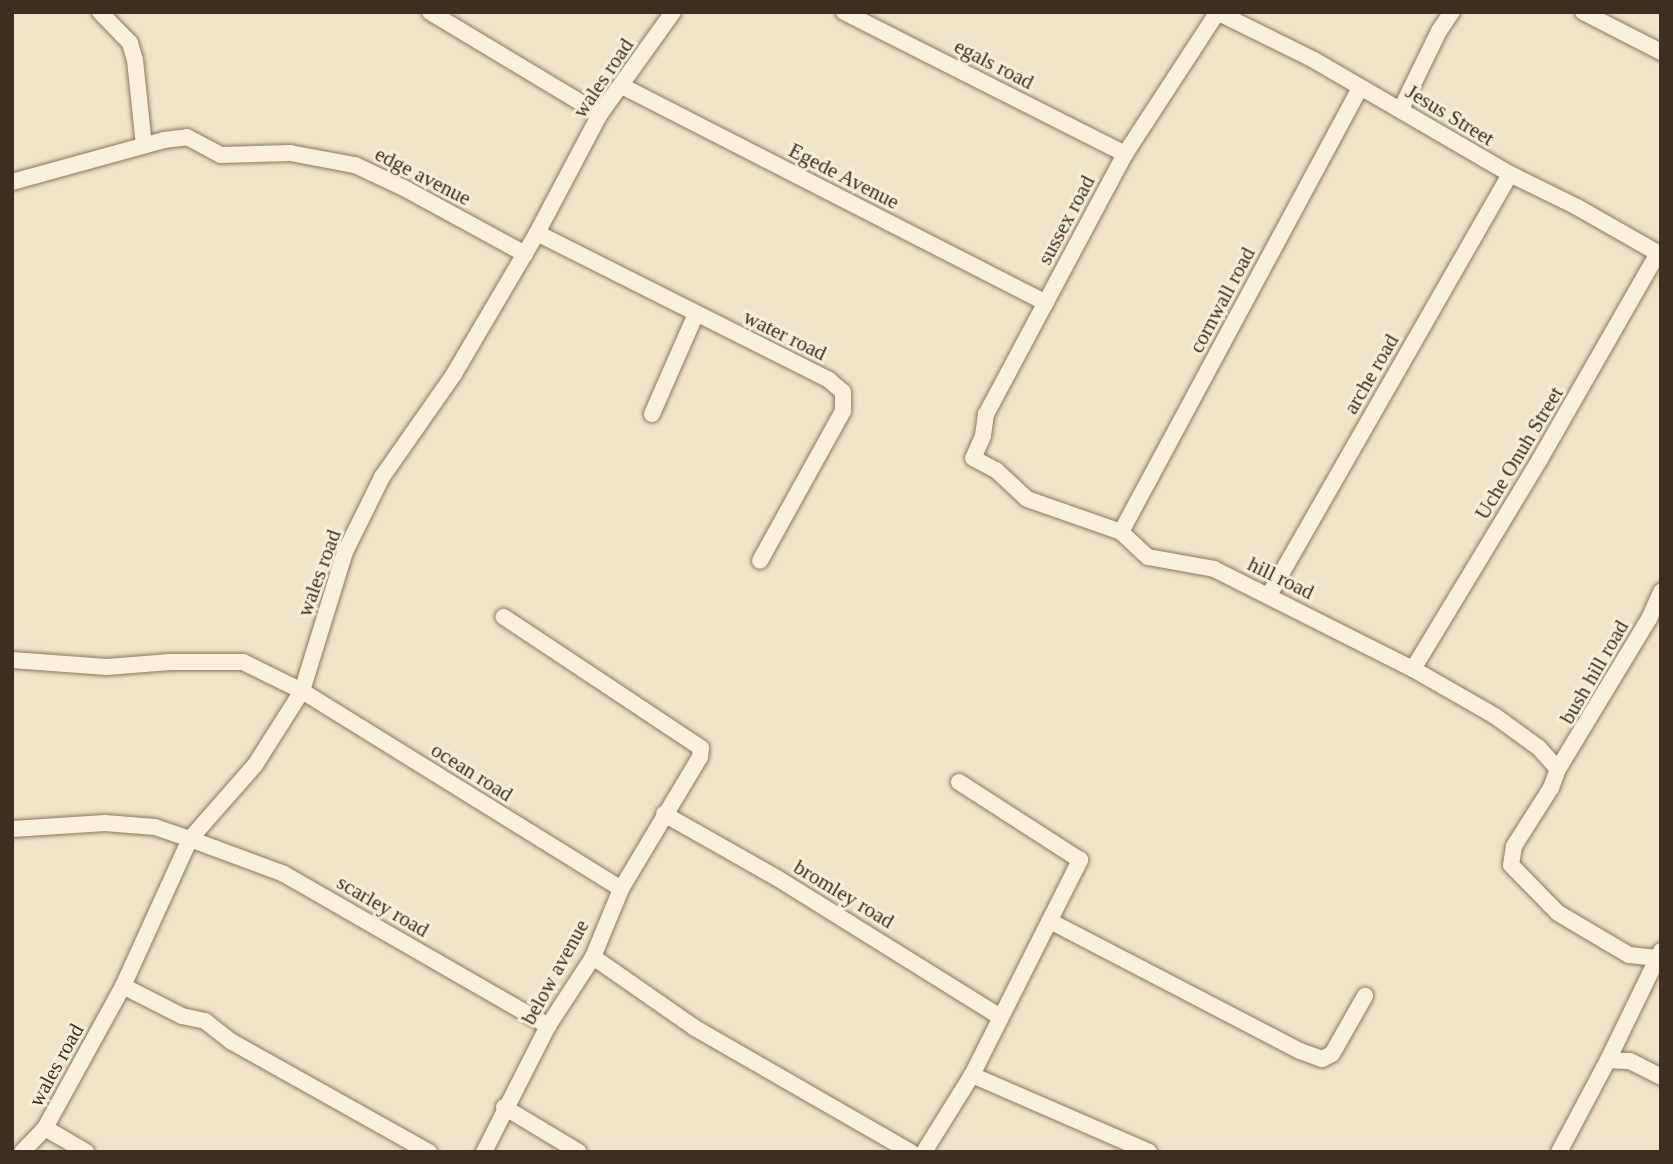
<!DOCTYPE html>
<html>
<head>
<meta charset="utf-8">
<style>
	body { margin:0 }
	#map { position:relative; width:1673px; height:1164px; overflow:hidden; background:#f0e4c8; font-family:"Times New Roman",serif }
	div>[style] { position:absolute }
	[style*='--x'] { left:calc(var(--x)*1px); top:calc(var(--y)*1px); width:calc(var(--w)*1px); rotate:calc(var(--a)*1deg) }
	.roads { filter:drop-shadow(0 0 2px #8d765c) drop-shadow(0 0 2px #8d765c) }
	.street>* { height:16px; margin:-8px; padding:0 8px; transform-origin:8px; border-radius:8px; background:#faf1dc }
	span { translate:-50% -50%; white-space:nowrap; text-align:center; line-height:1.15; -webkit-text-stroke:6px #f7eed8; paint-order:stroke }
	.street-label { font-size:21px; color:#3d2e20 }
	.frame { position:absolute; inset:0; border:14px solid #3d2e20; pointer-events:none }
</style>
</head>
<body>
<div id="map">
	<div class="roads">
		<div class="street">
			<div style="--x:100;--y:12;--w:43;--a:45.9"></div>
			<div style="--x:130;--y:43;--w:18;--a:74"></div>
			<div style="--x:135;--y:60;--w:86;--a:84"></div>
			<div style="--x:430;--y:12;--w:198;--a:31"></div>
			<div style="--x:844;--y:12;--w:315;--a:26.8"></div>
			<div style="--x:1217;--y:12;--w:108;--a:26.3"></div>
			<div style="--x:1314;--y:60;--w:227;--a:30.2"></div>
			<div style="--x:1510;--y:174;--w:75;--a:26.2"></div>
			<div style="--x:1577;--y:207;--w:97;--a:29.7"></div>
			<div style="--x:1583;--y:12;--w:88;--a:27.1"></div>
			<div style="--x:1217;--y:13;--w:168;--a:123.1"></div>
			<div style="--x:1125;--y:154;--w:295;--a:118.1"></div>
			<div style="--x:986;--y:414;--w:22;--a:98"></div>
			<div style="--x:983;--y:436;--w:24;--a:114"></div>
			<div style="--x:973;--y:458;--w:26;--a:28"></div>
			<div style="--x:996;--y:470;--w:42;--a:43.1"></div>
			<div style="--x:1027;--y:499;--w:100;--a:19.3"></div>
			<div style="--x:1121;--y:532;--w:37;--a:43"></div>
			<div style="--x:1148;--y:557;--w:67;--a:10.3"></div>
			<div style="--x:1214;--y:569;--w:223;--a:26.7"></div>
			<div style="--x:1413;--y:669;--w:95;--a:29.8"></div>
			<div style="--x:1495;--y:716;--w:54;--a:36"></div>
			<div style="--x:1539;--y:748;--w:28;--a:48"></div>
			<div style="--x:622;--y:86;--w:476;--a:27.1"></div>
			<div style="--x:1401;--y:109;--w:87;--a:-64"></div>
			<div style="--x:1439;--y:31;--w:23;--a:-56"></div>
			<div style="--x:12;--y:182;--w:158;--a:-15.4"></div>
			<div style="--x:164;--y:140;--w:23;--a:-7"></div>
			<div style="--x:187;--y:137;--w:38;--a:28"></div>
			<div style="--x:221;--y:155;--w:69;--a:-1.7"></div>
			<div style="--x:290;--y:153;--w:66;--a:10.5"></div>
			<div style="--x:355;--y:165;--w:54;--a:25.1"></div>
			<div style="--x:404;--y:188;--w:138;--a:28.6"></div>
			<div style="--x:537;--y:233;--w:327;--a:26.7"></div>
			<div style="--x:829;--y:380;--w:18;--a:41"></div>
			<div style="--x:843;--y:392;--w:19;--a:90"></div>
			<div style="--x:843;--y:411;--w:171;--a:119"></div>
			<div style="--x:652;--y:414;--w:109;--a:-66.3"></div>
			<div style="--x:1121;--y:532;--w:504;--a:-61.71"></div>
			<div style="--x:1269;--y:595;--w:485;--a:-60.2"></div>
			<div style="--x:12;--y:660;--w:95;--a:4.2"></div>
			<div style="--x:107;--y:667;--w:63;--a:-4.5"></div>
			<div style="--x:170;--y:662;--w:73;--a:0"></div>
			<div style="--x:243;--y:662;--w:66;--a:26.2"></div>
			<div style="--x:302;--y:691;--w:375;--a:31.8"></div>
			<div style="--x:1413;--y:669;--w:245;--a:-58.8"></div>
			<div style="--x:1540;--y:459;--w:235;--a:-60.2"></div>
			<div style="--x:664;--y:814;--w:130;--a:29.5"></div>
			<div style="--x:777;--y:878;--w:261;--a:31.9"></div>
			<div style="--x:12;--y:829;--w:93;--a:-3.7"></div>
			<div style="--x:105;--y:823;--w:50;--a:4.6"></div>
			<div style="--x:155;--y:827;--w:37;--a:19"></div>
			<div style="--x:190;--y:839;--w:100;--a:20.4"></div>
			<div style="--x:284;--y:874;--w:305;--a:29.9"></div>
			<div style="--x:1050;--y:921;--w:282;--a:27.5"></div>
			<div style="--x:1300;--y:1051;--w:23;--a:20"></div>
			<div style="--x:1322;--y:1059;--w:11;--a:-27"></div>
			<div style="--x:1332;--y:1054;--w:67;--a:-60.4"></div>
			<div style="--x:593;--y:957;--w:124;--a:34.8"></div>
			<div style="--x:695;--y:1028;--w:249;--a:29.9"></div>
			<div style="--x:1657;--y:958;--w:28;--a:-174"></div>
			<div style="--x:1629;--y:955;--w:82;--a:-149.4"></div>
			<div style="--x:1558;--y:913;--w:67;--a:-134.4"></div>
			<div style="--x:1511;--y:865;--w:19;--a:-81"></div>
			<div style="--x:1514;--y:846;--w:69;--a:-57.5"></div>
			<div style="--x:1551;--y:788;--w:20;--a:-70"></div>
			<div style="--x:1558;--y:769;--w:175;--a:-58.8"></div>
			<div style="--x:1649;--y:619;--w:30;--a:-66"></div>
			<div style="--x:123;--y:986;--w:66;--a:27"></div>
			<div style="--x:182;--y:1016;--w:24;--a:12"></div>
			<div style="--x:205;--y:1021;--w:34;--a:38"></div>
			<div style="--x:232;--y:1042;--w:226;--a:29.2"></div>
			<div style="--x:1608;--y:1060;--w:22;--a:3"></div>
			<div style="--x:1630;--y:1061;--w:35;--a:27"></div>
			<div style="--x:972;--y:1075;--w:193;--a:23.5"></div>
			<div style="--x:504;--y:1107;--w:87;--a:31"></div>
			<div style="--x:45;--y:1128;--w:48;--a:30.3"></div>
			<div style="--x:22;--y:1152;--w:33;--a:-46"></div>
			<div style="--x:45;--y:1128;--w:162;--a:-61.2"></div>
			<div style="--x:123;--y:986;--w:162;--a:-65.5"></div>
			<div style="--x:190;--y:839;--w:98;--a:-48.7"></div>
			<div style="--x:255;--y:765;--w:88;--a:-57.6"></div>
			<div style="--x:302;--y:691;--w:145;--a:-72.8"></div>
			<div style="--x:345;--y:552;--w:84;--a:-63.7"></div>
			<div style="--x:382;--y:477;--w:126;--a:-55"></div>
			<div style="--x:454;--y:374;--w:164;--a:-59.5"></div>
			<div style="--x:537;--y:233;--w:135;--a:-62.1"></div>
			<div style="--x:600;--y:114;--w:125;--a:-54.4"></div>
			<div style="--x:484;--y:1152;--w:141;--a:-63.1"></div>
			<div style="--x:548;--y:1026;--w:82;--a:-56.9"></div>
			<div style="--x:593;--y:957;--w:74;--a:-67.6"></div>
			<div style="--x:621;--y:889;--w:154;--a:-59.1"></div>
			<div style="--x:700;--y:757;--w:9;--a:-84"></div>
			<div style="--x:701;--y:748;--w:237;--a:-146.4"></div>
			<div style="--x:924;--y:1152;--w:91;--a:-58.1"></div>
			<div style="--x:972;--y:1075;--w:241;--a:-63.3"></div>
			<div style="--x:1080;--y:860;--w:144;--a:-147.2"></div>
			<div style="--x:1559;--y:1152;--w:104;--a:-62"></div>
			<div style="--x:1608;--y:1060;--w:121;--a:-64.1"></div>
		</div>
	</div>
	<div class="street-label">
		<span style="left:994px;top:64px;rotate:27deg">egals road</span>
		<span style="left:603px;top:78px;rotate:-56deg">wales road</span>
		<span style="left:1450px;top:115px;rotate:31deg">Jesus Street</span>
		<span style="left:423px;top:176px;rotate:27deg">edge avenue</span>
		<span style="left:844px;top:176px;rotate:27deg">Egede Avenue</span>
		<span style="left:1066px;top:220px;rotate:-62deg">sussex road</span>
		<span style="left:1222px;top:300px;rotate:-62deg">cornwall road</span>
		<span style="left:785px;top:335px;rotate:26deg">water road</span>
		<span style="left:1371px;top:374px;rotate:-60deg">arche road</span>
		<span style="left:1519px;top:453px;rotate:-59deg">Uche Onuh Street</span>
		<span style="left:319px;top:573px;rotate:-70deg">wales road</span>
		<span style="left:1281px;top:578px;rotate:26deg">hill road</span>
		<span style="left:1594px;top:672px;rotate:-60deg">bush hill road</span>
		<span style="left:472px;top:772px;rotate:32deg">ocean road</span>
		<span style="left:844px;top:894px;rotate:31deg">bromley road</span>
		<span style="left:383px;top:906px;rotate:30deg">scarley road</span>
		<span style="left:555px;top:972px;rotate:-61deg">below avenue</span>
		<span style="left:56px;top:1065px;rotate:-61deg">wales road</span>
	</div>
	<div class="frame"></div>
</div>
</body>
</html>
